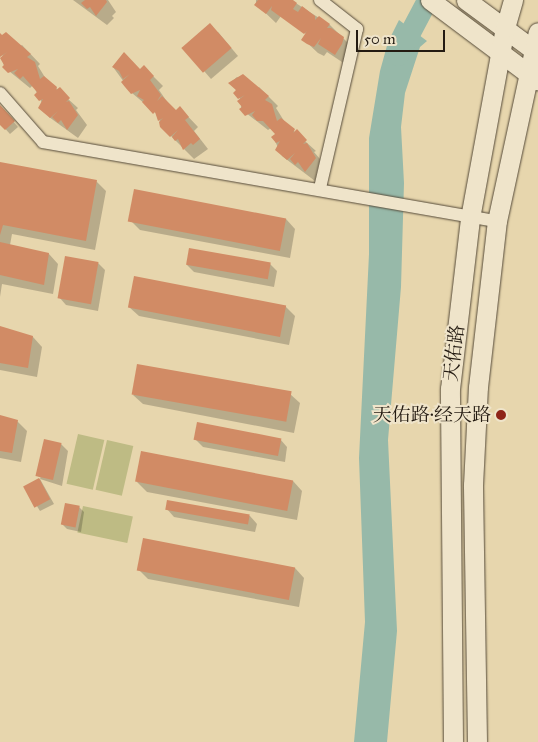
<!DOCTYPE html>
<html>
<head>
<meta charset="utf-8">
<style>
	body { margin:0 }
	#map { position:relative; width:538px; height:742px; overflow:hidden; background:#e7d6ad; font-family:"IM FELL Great Primer","Noto Serif SC",serif }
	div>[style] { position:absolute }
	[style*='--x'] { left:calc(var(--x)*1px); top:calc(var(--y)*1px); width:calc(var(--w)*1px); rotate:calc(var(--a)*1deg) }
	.green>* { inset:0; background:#bebb84; transform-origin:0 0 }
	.water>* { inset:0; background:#97b9a9 }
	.shadow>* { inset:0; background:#0003 }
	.river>* { height:21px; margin:-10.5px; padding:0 10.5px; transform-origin:10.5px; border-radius:10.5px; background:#97b9a9 }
	.building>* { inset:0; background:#d18b65; transform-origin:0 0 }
	.roads { filter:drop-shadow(0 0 1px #554a39) drop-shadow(0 0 1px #554a39) }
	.minor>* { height:12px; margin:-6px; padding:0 6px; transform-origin:6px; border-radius:6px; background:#efe4ca }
	.secondary>* { height:19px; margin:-9.5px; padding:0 9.5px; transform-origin:9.5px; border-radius:9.5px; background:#efe4ca }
	.dots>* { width:14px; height:14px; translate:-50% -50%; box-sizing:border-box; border:2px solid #efe4ca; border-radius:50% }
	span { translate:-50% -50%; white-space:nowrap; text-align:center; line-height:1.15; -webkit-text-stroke:4px #efe4ca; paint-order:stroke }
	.street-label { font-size:19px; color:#241b12 }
	.poi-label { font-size:19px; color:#241b12 }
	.right { translate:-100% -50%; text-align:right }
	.scale { position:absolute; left:356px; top:30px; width:89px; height:22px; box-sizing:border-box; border:2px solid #241b12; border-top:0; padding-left:6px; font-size:15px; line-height:18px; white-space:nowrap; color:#241b12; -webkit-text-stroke:4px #efe4ca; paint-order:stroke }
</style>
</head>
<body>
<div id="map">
	<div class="green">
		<div style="left:78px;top:434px;width:27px;height:51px;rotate:13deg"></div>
		<div style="left:107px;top:440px;width:27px;height:51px;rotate:13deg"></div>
		<div style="left:83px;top:506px;width:51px;height:27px;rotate:12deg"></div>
	</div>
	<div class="water">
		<div style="clip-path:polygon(399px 20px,427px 41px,420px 47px,405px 93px,401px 127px,404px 183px,401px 287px,388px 440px,397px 631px,387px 742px,354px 742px,365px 622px,359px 458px,369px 254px,369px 138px,380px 71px,388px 42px)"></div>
	</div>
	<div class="shadow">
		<div style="clip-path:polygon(73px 0,108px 0,116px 12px,112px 16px,114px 18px,107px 25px)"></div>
		<div style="clip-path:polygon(256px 0,291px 0,330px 25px,353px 48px,345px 64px,327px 52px,324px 56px,318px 53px,303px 39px,309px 36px,281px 16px,276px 23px,256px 4px)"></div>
		<div style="clip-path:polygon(218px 32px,238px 56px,211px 79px,184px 48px)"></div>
		<div style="clip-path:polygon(0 35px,19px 47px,22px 45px,40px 64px,38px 66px,46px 79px,78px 108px,76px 110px,87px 125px,78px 138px,49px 117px,33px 85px,30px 88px,4px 67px)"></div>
		<div style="clip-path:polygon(113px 67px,140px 70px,144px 67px,163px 86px,159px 90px,170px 106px,176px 111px,180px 108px,198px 127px,194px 131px,208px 149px,194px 159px,161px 126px,158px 115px,132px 93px)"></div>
		<div style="clip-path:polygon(237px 77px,257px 89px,259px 87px,278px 106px,276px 108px,286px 124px,316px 151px,314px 152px,320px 159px,315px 181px,282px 156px,273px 137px,276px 134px,271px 128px,268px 130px,241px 109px,241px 100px,235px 93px,237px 91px,230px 83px)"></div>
		<div style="clip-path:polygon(0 106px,18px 127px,10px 134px,0 123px)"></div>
		<div style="clip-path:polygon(0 163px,96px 181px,106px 191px,95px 250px,12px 234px,10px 245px,49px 254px,58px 264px,53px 294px,2px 284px,0 297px)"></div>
		<div style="clip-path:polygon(286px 219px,295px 229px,290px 258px,140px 230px,130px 220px)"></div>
		<div style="clip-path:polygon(66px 257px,98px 263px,105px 270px,98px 311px,66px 305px,59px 297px)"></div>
		<div style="clip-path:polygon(270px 264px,277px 271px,274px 287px,194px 272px,187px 265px)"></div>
		<div style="clip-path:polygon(285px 306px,295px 316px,289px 345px,139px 316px,129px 307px)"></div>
		<div style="clip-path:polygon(0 329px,33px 337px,42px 347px,37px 377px,0 370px)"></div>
		<div style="clip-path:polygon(290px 394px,300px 403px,294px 433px,143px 404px,133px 395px)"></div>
		<div style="clip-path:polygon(0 417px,17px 421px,27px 431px,21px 462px,0 458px)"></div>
		<div style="clip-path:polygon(195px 439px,280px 439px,287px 447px,285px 462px,203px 447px)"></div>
		<div style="clip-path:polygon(61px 444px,68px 451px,62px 486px,40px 479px,54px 504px,40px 511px,25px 487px,41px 478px,38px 476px)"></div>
		<div style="clip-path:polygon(293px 481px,302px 491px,297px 520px,147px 492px,137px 482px)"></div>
		<div style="clip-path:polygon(79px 507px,84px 512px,81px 532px,67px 529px,62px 524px)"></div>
		<div style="clip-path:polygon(167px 509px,250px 516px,257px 524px,255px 532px,174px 517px)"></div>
		<div style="clip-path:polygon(295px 568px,304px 578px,299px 607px,148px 579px,139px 570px)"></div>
	</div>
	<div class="river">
		<div style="--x:398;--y:55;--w:62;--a:-62.2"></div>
	</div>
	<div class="building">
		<div style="clip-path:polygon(85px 0,106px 0,107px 2px,96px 16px,90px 7px,87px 9px,81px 3px)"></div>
		<div style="clip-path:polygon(258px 0,293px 0,297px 3px,293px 9px,298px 12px,302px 6px,315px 16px,315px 20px,319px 16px,330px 24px,327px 28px,331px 28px,344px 37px,342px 44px,335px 55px,318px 44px,321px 38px,314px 47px,307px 44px,301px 40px,307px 31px,304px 34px,271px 10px,272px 6px,266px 14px,254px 5px)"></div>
		<div style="left:210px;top:23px;width:33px;height:38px;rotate:49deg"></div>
		<div style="clip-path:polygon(6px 32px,31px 54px,27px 57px,35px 62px,40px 79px,44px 76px,57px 87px,56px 90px,60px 87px,70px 98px,66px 102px,69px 101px,78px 115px,67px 130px,61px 120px,58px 123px,52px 117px,58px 111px,50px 118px,38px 108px,43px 99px,39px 101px,34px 95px,37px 92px,23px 76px,20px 79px,14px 73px,18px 69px,8px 73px,2px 67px,4px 65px,0 58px,7px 52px,0 57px,0 33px,2px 35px)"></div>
		<div style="clip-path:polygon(124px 52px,140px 69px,144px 65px,154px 76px,150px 80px,161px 95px,157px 101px,162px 96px,176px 110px,180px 106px,189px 117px,185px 120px,200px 139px,193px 145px,191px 143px,183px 150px,178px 139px,175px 141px,172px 137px,178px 130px,170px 137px,160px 127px,159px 122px,163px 118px,158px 121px,155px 112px,153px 114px,142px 102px,144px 100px,137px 96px,140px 90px,131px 94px,125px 87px,121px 82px,130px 74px,123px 79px,119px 71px,112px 67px)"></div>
		<div style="clip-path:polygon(243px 74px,269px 96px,265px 100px,272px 104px,277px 121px,281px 118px,295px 129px,293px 133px,297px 129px,307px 140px,303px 144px,307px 143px,316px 158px,305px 172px,298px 162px,295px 165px,290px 159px,295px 153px,287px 160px,275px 150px,280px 141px,276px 143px,271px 137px,275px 134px,263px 121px,257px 121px,252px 115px,255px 111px,245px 116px,239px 109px,242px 107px,237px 101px,245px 95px,238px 99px,233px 93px,236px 90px,228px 83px)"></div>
		<div style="clip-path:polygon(0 105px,15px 121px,5px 130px,0 125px)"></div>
		<div style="clip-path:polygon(0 162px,97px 180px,86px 241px,3px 225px,0 235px)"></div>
		<div style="left:134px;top:189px;width:155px;height:33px;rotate:11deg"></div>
		<div style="clip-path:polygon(0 242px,49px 253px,44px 285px,0 275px)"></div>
		<div style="left:189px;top:248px;width:83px;height:17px;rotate:10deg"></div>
		<div style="left:65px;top:256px;width:34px;height:43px;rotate:10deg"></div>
		<div style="left:134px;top:276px;width:155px;height:32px;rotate:11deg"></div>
		<div style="clip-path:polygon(0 326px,33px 336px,28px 368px,0 363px)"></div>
		<div style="left:137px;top:364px;width:157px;height:31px;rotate:10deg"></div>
		<div style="clip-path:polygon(0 415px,18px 420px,12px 453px,0 451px)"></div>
		<div style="left:197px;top:422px;width:86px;height:18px;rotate:11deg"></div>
		<div style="left:44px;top:439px;width:18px;height:38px;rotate:13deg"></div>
		<div style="left:141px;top:451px;width:155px;height:31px;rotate:11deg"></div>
		<div style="left:39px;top:478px;width:24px;height:18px;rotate:62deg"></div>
		<div style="left:167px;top:500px;width:84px;height:10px;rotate:10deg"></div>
		<div style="left:65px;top:503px;width:15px;height:22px;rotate:11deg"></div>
		<div style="left:143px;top:538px;width:155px;height:33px;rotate:11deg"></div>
	</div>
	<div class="roads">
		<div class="minor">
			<div style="--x:320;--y:0;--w:47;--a:38.1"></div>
			<div style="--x:357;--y:29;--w:163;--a:103.1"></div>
			<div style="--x:0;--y:93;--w:65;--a:48.7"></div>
			<div style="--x:43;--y:142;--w:461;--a:9.9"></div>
		</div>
		<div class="secondary">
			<div style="--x:430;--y:0;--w:134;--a:36.8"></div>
			<div style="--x:466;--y:0;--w:89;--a:36.4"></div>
			<div style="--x:453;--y:742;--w:353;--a:-90.5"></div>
			<div style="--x:450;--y:389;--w:172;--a:-83.3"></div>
			<div style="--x:470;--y:218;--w:193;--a:-79.6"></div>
			<div style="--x:505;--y:28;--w:29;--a:-74"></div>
			<div style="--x:477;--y:742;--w:257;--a:-90.9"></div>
			<div style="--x:473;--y:485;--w:98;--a:-87.1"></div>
			<div style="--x:478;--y:387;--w:167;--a:-83.5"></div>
			<div style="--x:497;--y:221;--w:193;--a:-77.8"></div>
		</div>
	</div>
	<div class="dots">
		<div style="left:501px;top:415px;background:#8f2418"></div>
	</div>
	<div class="street-label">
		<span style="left:454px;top:353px;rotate:-83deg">天佑路</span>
	</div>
	<div class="poi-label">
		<span class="right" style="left:491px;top:415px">天佑路·经天路</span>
	</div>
	<div class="scale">50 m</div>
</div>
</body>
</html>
